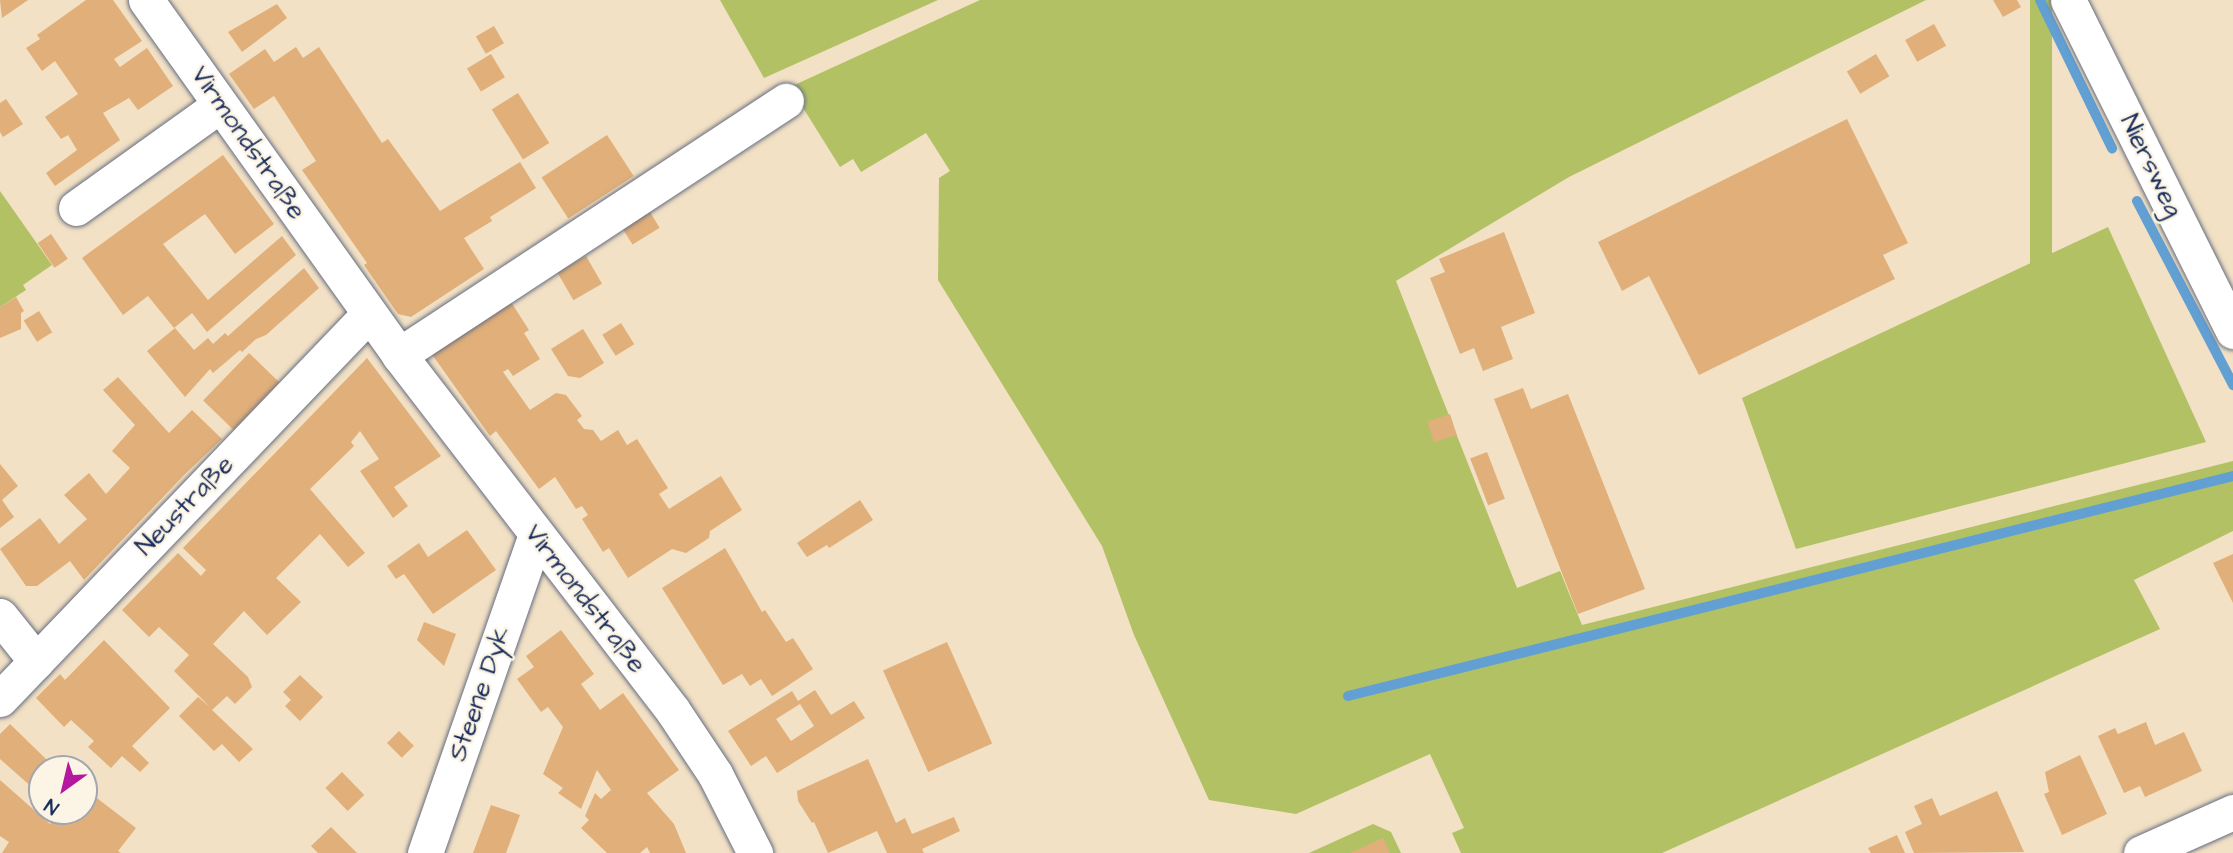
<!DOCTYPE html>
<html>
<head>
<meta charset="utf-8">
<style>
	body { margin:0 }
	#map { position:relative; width:2233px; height:853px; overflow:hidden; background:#f2e1c4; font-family:"Architects Daughter",sans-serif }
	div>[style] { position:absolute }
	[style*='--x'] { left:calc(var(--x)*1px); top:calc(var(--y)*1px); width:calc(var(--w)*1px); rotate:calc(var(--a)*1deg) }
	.green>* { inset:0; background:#b2c164; transform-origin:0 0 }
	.stream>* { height:10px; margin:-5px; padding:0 5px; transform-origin:5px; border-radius:5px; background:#62a0d3 }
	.building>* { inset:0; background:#e1af79; transform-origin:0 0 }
	.roads { filter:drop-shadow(0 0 2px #666d82) drop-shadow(0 0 2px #666d82) }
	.minor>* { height:35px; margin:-17.5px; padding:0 17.5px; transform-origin:17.5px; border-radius:17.5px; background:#fff }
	span { translate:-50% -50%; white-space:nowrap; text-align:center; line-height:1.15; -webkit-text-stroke:5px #fcf5e5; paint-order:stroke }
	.street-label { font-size:26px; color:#1b2f5e }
	.north { position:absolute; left:28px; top:755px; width:70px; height:70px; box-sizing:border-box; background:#fcf5e5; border:2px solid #a2a6af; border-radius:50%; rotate:214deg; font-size:19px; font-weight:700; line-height:28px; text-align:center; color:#1b2f5e }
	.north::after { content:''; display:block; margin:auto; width:24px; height:32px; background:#b5179e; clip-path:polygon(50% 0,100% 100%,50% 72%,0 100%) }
</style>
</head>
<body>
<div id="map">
	<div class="green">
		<div style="clip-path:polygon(720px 0,938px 0,764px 78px)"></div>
		<div style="clip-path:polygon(980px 0,1926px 0,1569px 177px,1396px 281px,1517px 588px,1560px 571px,1582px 625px,2233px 461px,2233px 531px,2134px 580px,2160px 629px,1662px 853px,1461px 853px,1452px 833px,1464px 828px,1430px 754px,1296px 814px,1209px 800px,1134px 635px,1102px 546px,938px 280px,939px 178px,950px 171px,926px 133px,861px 172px,853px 159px,840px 167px,790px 87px)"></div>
		<div style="left:2030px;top:0;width:22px;height:456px"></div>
		<div style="clip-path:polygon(0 191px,52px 265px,23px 285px,26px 290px,0 307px)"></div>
		<div style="clip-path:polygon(2108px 227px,2206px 442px,1796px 549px,1742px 398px)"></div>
		<div style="clip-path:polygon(1373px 824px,1391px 832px,1401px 853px,1309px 853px)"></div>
	</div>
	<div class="stream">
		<div style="--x:2040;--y:0;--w:165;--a:64.1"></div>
		<div style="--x:2137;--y:201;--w:208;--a:62.4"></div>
		<div style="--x:1348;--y:696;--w:912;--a:-13.96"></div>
	</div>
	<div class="building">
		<div style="clip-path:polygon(0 0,28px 0,2px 18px)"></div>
		<div style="clip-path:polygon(86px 0,113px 0,142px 41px,114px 59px,120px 67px,147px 48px,173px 86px,138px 110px,129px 98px,103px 113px,120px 140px,55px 186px,46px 173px,77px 150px,68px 135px,61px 139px,45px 117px,78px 94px,55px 61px,42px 71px,26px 48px,40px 39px,37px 35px)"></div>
		<div style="clip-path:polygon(1993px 0,2017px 0,2021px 7px,2003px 17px)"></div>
		<div style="clip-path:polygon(277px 4px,287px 18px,242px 52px,228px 32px)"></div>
		<div style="left:1934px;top:24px;width:25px;height:33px;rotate:61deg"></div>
		<div style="left:494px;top:26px;width:20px;height:21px;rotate:60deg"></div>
		<div style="clip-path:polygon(296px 47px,303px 58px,319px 47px,382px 143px,388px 139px,440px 211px,520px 162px,536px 188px,490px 217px,492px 221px,464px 238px,484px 269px,411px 317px,398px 314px,364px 265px,367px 263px,302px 170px,316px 161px,274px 96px,254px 109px,229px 74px,265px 49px,274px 62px)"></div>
		<div style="left:491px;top:54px;width:27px;height:28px;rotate:59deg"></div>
		<div style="left:1876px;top:54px;width:26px;height:34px;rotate:59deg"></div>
		<div style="left:518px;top:93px;width:59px;height:31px;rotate:58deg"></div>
		<div style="clip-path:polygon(6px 99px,23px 124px,3px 137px,0 132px,0 103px)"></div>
		<div style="clip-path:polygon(1847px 119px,1908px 243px,1883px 255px,1895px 279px,1699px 375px,1649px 276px,1622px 291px,1598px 242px)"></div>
		<div style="left:607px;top:135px;width:49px;height:78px;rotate:57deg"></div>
		<div style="clip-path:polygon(223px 155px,274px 224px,235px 254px,205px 214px,163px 244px,208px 300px,282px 236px,296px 255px,207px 332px,192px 313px,174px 328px,148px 296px,123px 315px,82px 258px)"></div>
		<div style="left:648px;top:209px;width:22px;height:32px;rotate:58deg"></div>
		<div style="clip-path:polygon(1504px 232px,1535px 313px,1501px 327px,1513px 359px,1483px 371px,1474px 348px,1460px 354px,1430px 278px,1445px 272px,1439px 259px)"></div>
		<div style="left:51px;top:234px;width:30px;height:16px;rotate:56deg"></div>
		<div style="left:586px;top:256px;width:32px;height:33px;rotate:60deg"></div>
		<div style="clip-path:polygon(304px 268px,319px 288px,266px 335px,256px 339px,242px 352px,240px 350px,213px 373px,210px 369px,185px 397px,147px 351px,175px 328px,194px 350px,208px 338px,213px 344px,225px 333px,228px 336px)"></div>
		<div style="clip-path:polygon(16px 297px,24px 311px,21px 313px,21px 329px,0 338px,0 307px)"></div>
		<div style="clip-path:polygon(511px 302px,529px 330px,524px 333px,540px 359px,513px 376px,508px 369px,503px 372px,530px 410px,556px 393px,566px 395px,582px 416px,577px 420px,584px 429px,593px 430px,601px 441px,618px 430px,627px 445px,637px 439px,668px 488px,659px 494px,669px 509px,721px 476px,742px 510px,710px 531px,709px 538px,686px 553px,672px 549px,628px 578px,609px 548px,603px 552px,582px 519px,588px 515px,582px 506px,576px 509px,555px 477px,539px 489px,496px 431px,490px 436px,431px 353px)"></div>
		<div style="left:39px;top:311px;width:25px;height:18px;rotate:58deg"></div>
		<div style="left:621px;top:323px;width:25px;height:22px;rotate:58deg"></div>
		<div style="clip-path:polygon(583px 329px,604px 363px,580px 378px,568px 376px,551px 349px)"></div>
		<div style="left:249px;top:353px;width:42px;height:66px;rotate:44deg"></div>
		<div style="clip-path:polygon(367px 358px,441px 456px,394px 487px,408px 506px,393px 518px,360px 471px,379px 459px,360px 431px,351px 442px,354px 446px,310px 489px,365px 553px,348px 567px,320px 534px,276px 578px,301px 602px,267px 635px,244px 611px,213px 644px,248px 677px,252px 687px,235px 704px,227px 696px,212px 710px,253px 749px,239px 762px,222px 744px,214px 751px,179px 716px,198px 697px,210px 707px,174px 671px,189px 655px,159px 627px,149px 637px,122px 610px,178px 553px,201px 576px,206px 570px,183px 548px)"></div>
		<div style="clip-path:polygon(118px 377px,169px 433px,192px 410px,222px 439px,184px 475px,84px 580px,70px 561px,37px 586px,26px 586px,0 549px,40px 518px,59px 544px,87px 519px,64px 495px,89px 473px,106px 494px,130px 468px,112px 451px,135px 425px,103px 390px)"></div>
		<div style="clip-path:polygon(1523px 388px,1531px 409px,1568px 394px,1645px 589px,1578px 614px,1494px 399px)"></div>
		<div style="left:1450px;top:414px;width:22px;height:24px;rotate:72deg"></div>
		<div style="left:1487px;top:452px;width:50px;height:18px;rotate:69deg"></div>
		<div style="clip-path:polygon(0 464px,18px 486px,2px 500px,14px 517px,0 528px)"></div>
		<div style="clip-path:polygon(860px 500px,873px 520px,829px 548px,827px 545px,807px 557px,797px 543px)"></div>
		<div style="clip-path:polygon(467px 530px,496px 570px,433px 614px,404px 574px,396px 579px,387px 566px,419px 543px,428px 557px)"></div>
		<div style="clip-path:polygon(725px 548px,762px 612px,765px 610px,786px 642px,793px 638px,813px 669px,772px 696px,761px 679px,750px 686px,742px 674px,723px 685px,662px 588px)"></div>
		<div style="clip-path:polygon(2233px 554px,2233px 603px,2213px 563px)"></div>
		<div style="clip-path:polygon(424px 622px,456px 634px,444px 666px,417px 640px)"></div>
		<div style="clip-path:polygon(561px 630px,594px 674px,581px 684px,600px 710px,623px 693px,679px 770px,647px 793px,674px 824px,686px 853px,650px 853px,647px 847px,640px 853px,607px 853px,581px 828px,589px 820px,585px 816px,595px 793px,601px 799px,611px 790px,597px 770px,581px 809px,558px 793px,563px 788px,543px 774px,563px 727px,548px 707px,541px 712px,517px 679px,534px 667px,526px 656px)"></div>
		<div style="clip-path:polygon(104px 640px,170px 708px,132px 746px,149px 763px,140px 772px,122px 756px,111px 768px,88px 747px,94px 741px,71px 720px,64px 727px,36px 698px,60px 674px,65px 680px)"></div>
		<div style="left:947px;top:642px;width:111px;height:70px;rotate:66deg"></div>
		<div style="clip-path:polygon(300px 675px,323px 697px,300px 721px,285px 706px,291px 700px,283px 692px)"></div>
		<div style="clip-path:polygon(evenodd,815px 690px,831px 715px,854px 701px,865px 718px,777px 773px,766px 756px,751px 766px,728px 731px,792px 691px,798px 701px,815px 690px,800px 704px,814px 726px,791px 741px,776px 719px,800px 704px)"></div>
		<div style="clip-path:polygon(2146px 722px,2155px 745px,2184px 732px,2202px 771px,2145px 797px,2140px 786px,2124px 793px,2098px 736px,2115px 728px,2118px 734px)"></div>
		<div style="clip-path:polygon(10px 724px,47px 760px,35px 773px,42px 778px,42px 796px,0 759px,0 734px)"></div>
		<div style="left:399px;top:731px;width:21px;height:17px;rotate:45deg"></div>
		<div style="clip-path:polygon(2080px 755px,2107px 814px,2062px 835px,2044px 794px,2049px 792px,2045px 772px)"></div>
		<div style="clip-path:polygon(868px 759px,896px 823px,905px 818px,912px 834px,954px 817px,960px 831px,922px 849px,924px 853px,887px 853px,877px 831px,828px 853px,814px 822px,812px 823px,798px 801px,797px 791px)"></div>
		<div style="left:342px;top:772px;width:32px;height:23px;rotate:46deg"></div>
		<div style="clip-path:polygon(0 780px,50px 824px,58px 811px,84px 811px,85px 789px,136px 828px,118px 851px,121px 853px,2px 853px,9px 842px,0 836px)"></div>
		<div style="clip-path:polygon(1997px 791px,2024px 852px,1914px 853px,1905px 832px,1922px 824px,1914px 806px,1932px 798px,1940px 816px)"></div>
		<div style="clip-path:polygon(491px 805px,520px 815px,506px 853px,473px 853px)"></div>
		<div style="clip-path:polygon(331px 827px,357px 853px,318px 853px,311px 846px)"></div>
		<div style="clip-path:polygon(1897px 835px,1905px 853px,1871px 853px,1868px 848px)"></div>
		<div style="clip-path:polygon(1383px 838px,1390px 853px,1350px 853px)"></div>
	</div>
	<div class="roads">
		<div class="minor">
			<div style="--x:146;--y:0;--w:436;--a:54.5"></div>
			<div style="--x:399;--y:355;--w:449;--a:52.4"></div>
			<div style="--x:673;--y:711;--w:76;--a:56.3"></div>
			<div style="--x:715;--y:774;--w:89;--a:63.1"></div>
			<div style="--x:2068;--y:0;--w:370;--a:63.5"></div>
			<div style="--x:76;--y:208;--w:177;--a:-35.6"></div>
			<div style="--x:399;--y:355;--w:463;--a:-33.3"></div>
			<div style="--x:0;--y:616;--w:58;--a:51.3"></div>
			<div style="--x:0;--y:699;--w:533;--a:-46.22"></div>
			<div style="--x:425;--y:853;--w:337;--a:-70.8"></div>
			<div style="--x:2141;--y:853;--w:101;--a:-24"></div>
		</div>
	</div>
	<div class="street-label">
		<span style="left:248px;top:143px;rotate:55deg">Virmondstraße</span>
		<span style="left:2151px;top:166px;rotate:64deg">Niersweg</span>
		<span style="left:185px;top:506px;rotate:-46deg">Neustraße</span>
		<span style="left:585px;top:599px;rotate:52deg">Virmondstraße</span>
		<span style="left:480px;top:694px;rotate:-71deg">Steene Dyk</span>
	</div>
	<div class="north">N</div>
</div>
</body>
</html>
